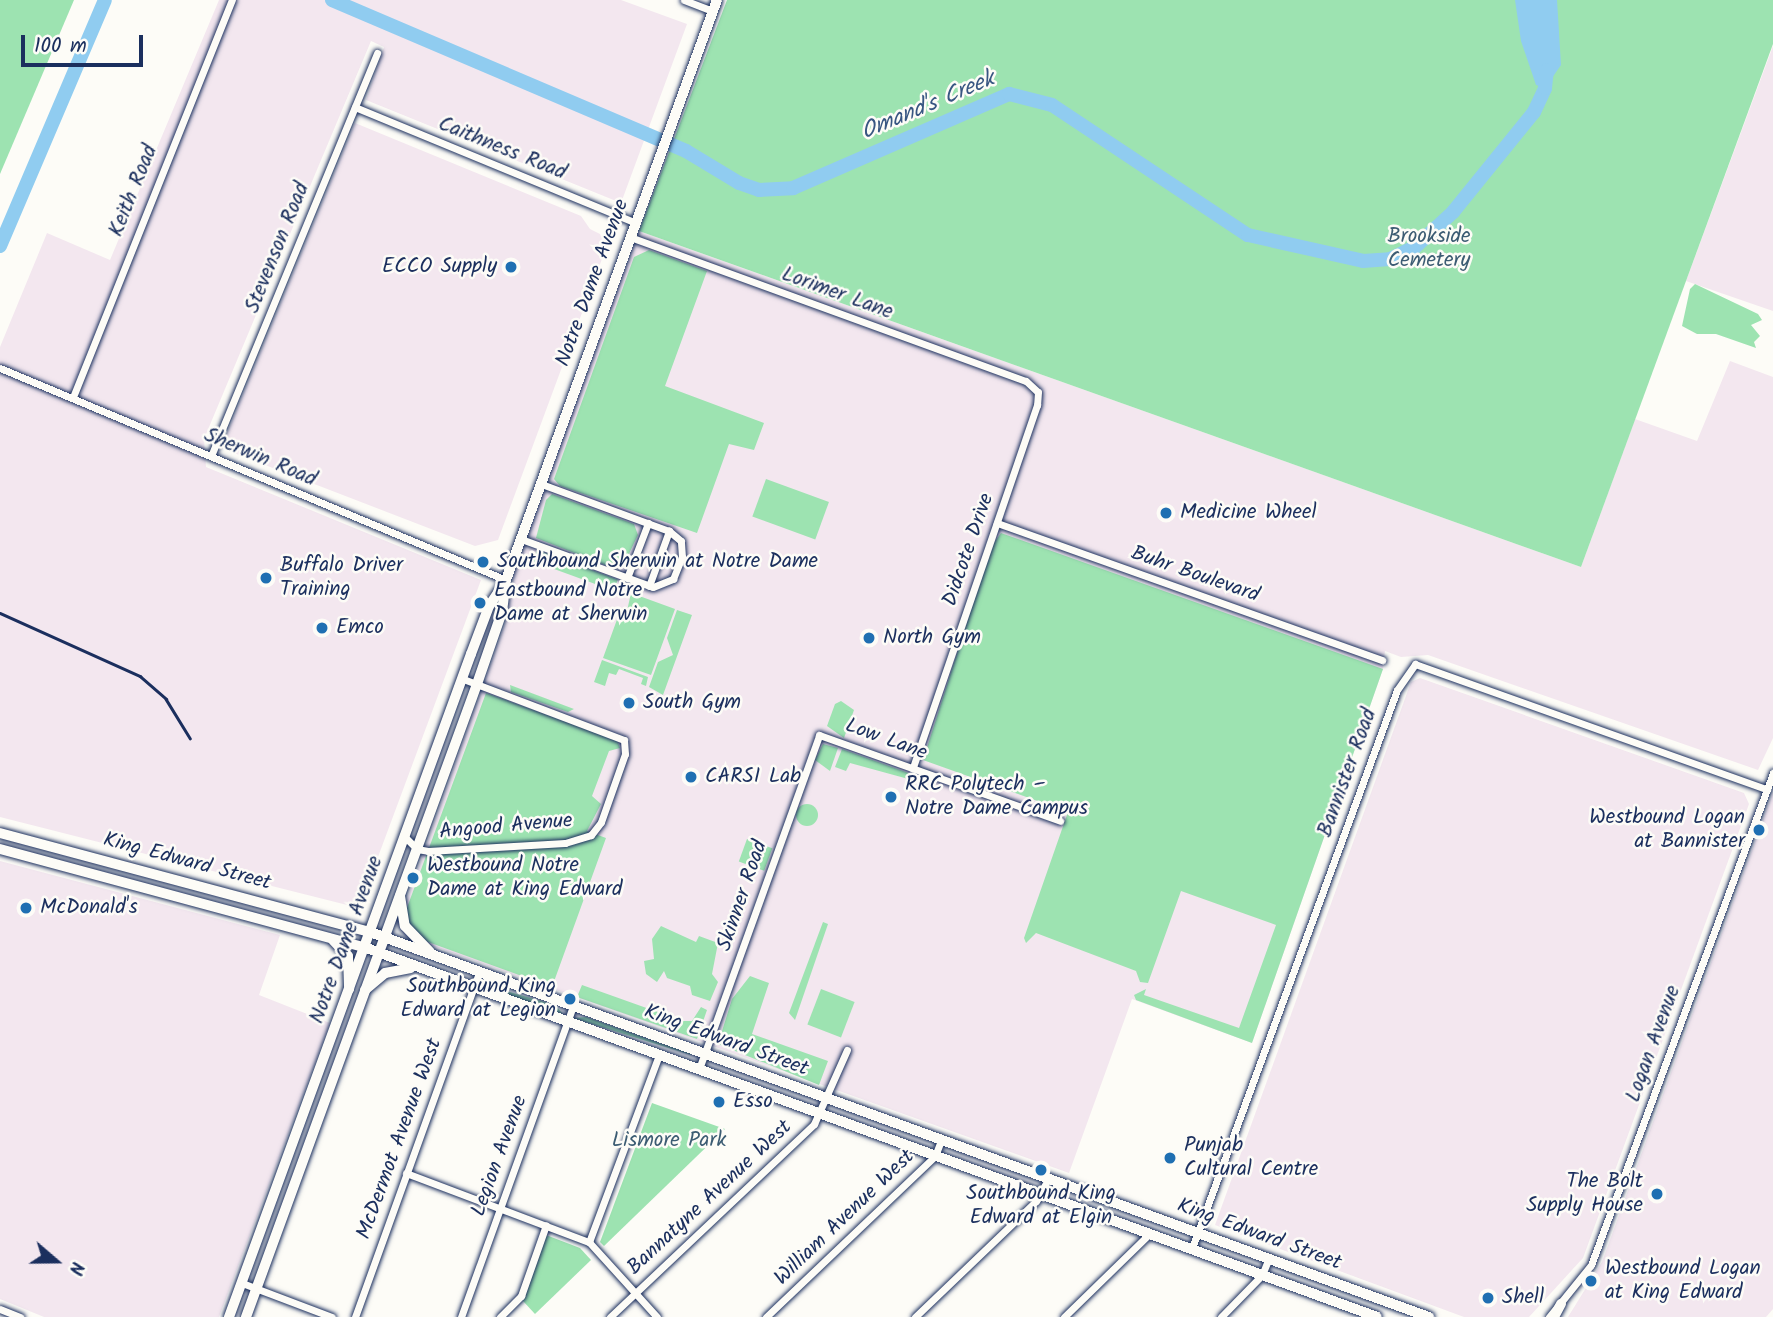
<!DOCTYPE html>
<html>
<head>
<meta charset="utf-8">
<style>
	body { margin:0 }
	#map { position:relative; width:1773px; height:1317px; overflow:hidden; background:#fdfcf7; font-family:Kalam,sans-serif }
	div>[style] { position:absolute }
	[style*='--x'] { left:calc(var(--x)*1px); top:calc(var(--y)*1px); width:calc(var(--w)*1px); rotate:calc(var(--a)*1deg) }
	.built>* { inset:0; background:#f3e7ef }
	.green>* { inset:0; background:#9de3b1; transform-origin:0 0 }
	.round { border-radius:50% }
	.water>* { inset:0; background:#90ccf0 }
	.river>* { height:14px; margin:-7px; padding:0 7px; transform-origin:7px; border-radius:7px; background:#90ccf0 }
	.roads { filter:drop-shadow(0 0 2px #1b2f5e) drop-shadow(0 0 2px #1b2f5e) }
	.street>* { height:7px; margin:-3.5px; padding:0 3.5px; transform-origin:3.5px; border-radius:3.5px; background:#fdfcf7 }
	.secondary>* { height:10px; margin:-5px; padding:0 5px; transform-origin:5px; border-radius:5px; background:#fdfcf7 }
	.primary>* { height:10px; margin:-5px; padding:0 5px; transform-origin:5px; border-radius:5px; background:#fdfcf7 }
	.rail>* { height:2.5px; margin:-1.25px; padding:0 1.25px; transform-origin:1.25px; border-radius:1.25px; background:#1b2f5e }
	.dots>* { width:19px; height:19px; translate:-50% -50%; box-sizing:border-box; border:4px solid #fdfcf7; border-radius:50% }
	span { translate:-50% -50%; white-space:nowrap; text-align:center; line-height:1.15; -webkit-text-stroke:5px #fdfcf7; paint-order:stroke }
	.street-label { font-size:21px; color:#1b2f5e }
	.park-label { font-size:21px; color:#3c5c73 }
	.poi-label { font-size:21px; color:#1b2f5e }
	.right { translate:-100% -50%; text-align:right }
	.left { translate:0 -50%; text-align:left }
	.water-label { font-size:23px; color:#385682; font-style:italic }
	.north { position:absolute; left:21px; top:1226px; width:70px; height:70px; -webkit-text-stroke:5px #fdfcf7; paint-order:stroke; rotate:110deg; font-size:19px; font-weight:700; line-height:28px; text-align:center; color:#1b2f5e }
	.north::after { content:''; display:block; margin:auto; width:24px; height:32px; background:#1b2f5e; clip-path:polygon(50% 0,100% 100%,50% 72%,0 100%) }
	.scale { position:absolute; left:21px; top:35px; width:122px; height:32px; box-sizing:border-box; border:4px solid #1b2f5e; border-top:0; padding-left:9px; font-size:21px; line-height:24px; white-space:nowrap; color:#1b2f5e; -webkit-text-stroke:5px #fdfcf7; paint-order:stroke }
</style>
</head>
<body>
<div id="map">
	<div class="built">
		<div style="clip-path:polygon(219px 0,621px 0,687px 24px,621px 203px,366px 100px,384px 47px,371px 41px,204px 439px,206px 467px,481px 580px,359px 908px,0 817px,0 347px,47px 233px,110px 260px)"></div>
		<div style="clip-path:polygon(1773px 46px,1773px 311px,1686px 281px)"></div>
		<div style="clip-path:polygon(355px 123px,581px 216px,590px 229px,600px 234px,606px 248px,498px 540px,475px 546px,221px 448px)"></div>
		<div style="clip-path:polygon(639px 231px,1581px 567px,1635px 419px,1697px 441px,1730px 361px,1773px 377px,1773px 738px,1758px 770px,1428px 655px,1401px 657px,1385px 651px,1383px 669px,1252px 1043px,1132px 999px,1069px 1173px,405px 936px,398px 925px,505px 624px,515px 569px)"></div>
		<div style="clip-path:polygon(1420px 678px,1744px 793px,1749px 804px,1583px 1258px,1529px 1317px,1464px 1317px,1215px 1225px,1411px 682px)"></div>
		<div style="clip-path:polygon(1773px 792px,1773px 1309px,1766px 1317px,1568px 1317px,1602px 1262px)"></div>
		<div style="clip-path:polygon(0 861px,280px 935px,259px 995px,330px 1023px,219px 1317px,44px 1317px,0 1299px)"></div>
	</div>
	<div class="green">
		<div style="clip-path:polygon(0 0,74px 0,0 174px)"></div>
		<div style="clip-path:polygon(727px 0,1773px 0,1773px 44px,1581px 567px,639px 231px)"></div>
		<div style="clip-path:polygon(649px 250px,707px 271px,665px 386px,764px 423px,754px 450px,729px 444px,697px 533px,560px 486px,554px 479px,634px 257px)"></div>
		<div style="clip-path:polygon(1695px 284px,1758px 314px,1762px 320px,1751px 325px,1760px 336px,1754px 342px,1756px 348px,1716px 334px,1697px 334px,1682px 326px,1690px 289px)"></div>
		<div style="left:766px;top:479px;width:67px;height:40px;rotate:20deg"></div>
		<div style="clip-path:polygon(552px 494px,634px 524px,638px 535px,624px 564px,610px 567px,536px 538px,546px 500px)"></div>
		<div style="clip-path:polygon(1001px 533px,1383px 669px,1252px 1043px,1136px 1000px,1134px 995px,1146px 989px,1144px 995px,1239px 1028px,1276px 925px,1181px 891px,1148px 983px,1140px 982px,1136px 971px,1036px 933px,1026px 943px,1024px 938px,1068px 812px,923px 760px,991px 547px)"></div>
		<div style="left:537px;top:550px;width:86px;height:12px;rotate:20deg"></div>
		<div style="clip-path:polygon(631px 593px,675px 609px,651px 675px,603px 658px,619px 614px,627px 611px)"></div>
		<div style="clip-path:polygon(677px 610px,692px 615px,663px 695px,649px 687px,658px 662px,673px 655px,667px 638px)"></div>
		<div style="clip-path:polygon(602px 660px,648px 677px,646px 686px,641px 684px,643px 678px,619px 669px,616px 675px,609px 673px,605px 686px,594px 682px)"></div>
		<div style="clip-path:polygon(510px 685px,574px 709px,568px 712px,511px 692px)"></div>
		<div style="clip-path:polygon(486px 693px,617px 740px,620px 748px,609px 751px,592px 796px,601px 804px,587px 831px,606px 838px,552px 987px,406px 934px,401px 924px)"></div>
		<div style="clip-path:polygon(841px 701px,854px 710px,844px 738px,827px 726px,835px 704px)"></div>
		<div style="clip-path:polygon(823px 744px,838px 748px,830px 771px,815px 760px)"></div>
		<div style="clip-path:polygon(842px 749px,914px 775px,912px 780px,850px 763px,846px 771px,835px 767px)"></div>
		<div class="round" style="left:796px;top:804px;width:22px;height:22px"></div>
		<div style="left:747px;top:839px;width:27px;height:24px;rotate:20deg"></div>
		<div style="clip-path:polygon(823px 922px,828px 924px,795px 1020px,789px 1013px)"></div>
		<div style="clip-path:polygon(661px 926px,696px 942px,699px 936px,718px 943px,712px 974px,718px 982px,710px 1001px,692px 995px,690px 986px,667px 978px,664px 971px,657px 982px,646px 974px,644px 961px,654px 959px,652px 939px)"></div>
		<div style="clip-path:polygon(750px 976px,769px 983px,752px 1034px,828px 1061px,819px 1085px,718px 1044px,732px 999px)"></div>
		<div style="clip-path:polygon(485px 985px,555px 1005px,563px 1014px,483px 987px)"></div>
		<div style="clip-path:polygon(582px 985px,683px 1021px,692px 1021px,701px 1007px,707px 1010px,697px 1039px,577px 997px)"></div>
		<div style="left:821px;top:989px;width:36px;height:38px;rotate:21deg"></div>
		<div style="clip-path:polygon(586px 1017px,691px 1054px,691px 1055px,573px 1018px)"></div>
		<div style="clip-path:polygon(652px 1103px,725px 1129px,604px 1246px,600px 1242px)"></div>
		<div style="clip-path:polygon(546px 1235px,580px 1248px,591px 1260px,535px 1314px,523px 1301px)"></div>
	</div>
	<div class="water">
		<div style="clip-path:polygon(1515px 0,1557px 0,1561px 65px,1545px 88px,1536px 85px,1521px 41px)"></div>
	</div>
	<div class="river">
		<div style="--x:332;--y:0;--w:385;--a:23.1"></div>
		<div style="--x:686;--y:151;--w:62;--a:31.1"></div>
		<div style="--x:739;--y:183;--w:21;--a:19"></div>
		<div style="--x:759;--y:190;--w:34;--a:-3"></div>
		<div style="--x:793;--y:188;--w:236;--a:-23.5"></div>
		<div style="--x:1009;--y:94;--w:44;--a:14.3"></div>
		<div style="--x:1052;--y:105;--w:235;--a:33.6"></div>
		<div style="--x:1248;--y:235;--w:118;--a:12.7"></div>
		<div style="--x:1363;--y:261;--w:27;--a:-4"></div>
		<div style="--x:1390;--y:259;--w:28;--a:-26"></div>
		<div style="--x:1415;--y:247;--w:52;--a:-42.6"></div>
		<div style="--x:1453;--y:212;--w:129;--a:-51"></div>
		<div style="--x:1534;--y:112;--w:26;--a:-65"></div>
		<div style="--x:1545;--y:88;--w:18;--a:-84"></div>
		<div style="--x:0;--y:246;--w:267;--a:-66.9"></div>
	</div>
	<div class="roads">
		<div class="street">
			<div style="--x:684;--y:0;--w:31;--a:21"></div>
			<div style="--x:355;--y:107;--w:304;--a:22.4"></div>
			<div style="--x:630;--y:237;--w:421;--a:20"></div>
			<div style="--x:1026;--y:381;--w:16;--a:43"></div>
			<div style="--x:1038;--y:392;--w:13;--a:94"></div>
			<div style="--x:1037;--y:405;--w:384;--a:108.9"></div>
			<div style="--x:0;--y:368;--w:549;--a:22.73"></div>
			<div style="--x:73;--y:397;--w:428;--a:-68.2"></div>
			<div style="--x:211;--y:456;--w:436;--a:-67.6"></div>
			<div style="--x:997;--y:523;--w:409;--a:19.6"></div>
			<div style="--x:521;--y:539;--w:140;--a:20"></div>
			<div style="--x:653;--y:587;--w:22;--a:-22"></div>
			<div style="--x:673;--y:579;--w:24;--a:-68"></div>
			<div style="--x:682;--y:557;--w:16;--a:-94"></div>
			<div style="--x:681;--y:541;--w:16;--a:-140"></div>
			<div style="--x:669;--y:531;--w:136;--a:-159.8"></div>
			<div style="--x:627;--y:578;--w:59;--a:-69.1"></div>
			<div style="--x:649;--y:586;--w:59;--a:-70"></div>
			<div style="--x:405;--y:837;--w:17;--a:45"></div>
			<div style="--x:417;--y:849;--w:11;--a:10"></div>
			<div style="--x:428;--y:851;--w:137;--a:-3.3"></div>
			<div style="--x:565;--y:843;--w:27;--a:-17"></div>
			<div style="--x:591;--y:835;--w:16;--a:-52"></div>
			<div style="--x:601;--y:822;--w:72;--a:-70.6"></div>
			<div style="--x:625;--y:754;--w:14;--a:-94"></div>
			<div style="--x:624;--y:740;--w:172;--a:-159.2"></div>
			<div style="--x:699;--y:1069;--w:355;--a:-70.2"></div>
			<div style="--x:819;--y:735;--w:256;--a:19.6"></div>
			<div style="--x:406;--y:1173;--w:196;--a:20.7"></div>
			<div style="--x:589;--y:1242;--w:101;--a:47.8"></div>
			<div style="--x:589;--y:1242;--w:200;--a:-69.5"></div>
			<div style="--x:1192;--y:1248;--w:594;--a:-69.83"></div>
			<div style="--x:1397;--y:690;--w:32;--a:-55"></div>
			<div style="--x:1415;--y:664;--w:374;--a:19.6"></div>
			<div style="--x:242;--y:1283;--w:96;--a:20.7"></div>
			<div style="--x:0;--y:1309;--w:22;--a:22"></div>
			<div style="--x:355;--y:1317;--w:367;--a:-70.2"></div>
			<div style="--x:461;--y:1317;--w:331;--a:-70.2"></div>
			<div style="--x:500;--y:1317;--w:30;--a:-45"></div>
			<div style="--x:521;--y:1296;--w:75;--a:-70.6"></div>
			<div style="--x:610;--y:1317;--w:281;--a:-43.4"></div>
			<div style="--x:814;--y:1124;--w:81;--a:-66"></div>
			<div style="--x:766;--y:1317;--w:233;--a:-43.6"></div>
			<div style="--x:935;--y:1156;--w:17;--a:-69"></div>
			<div style="--x:915;--y:1317;--w:168;--a:-43.8"></div>
			<div style="--x:1036;--y:1201;--w:25;--a:-61"></div>
			<div style="--x:1064;--y:1317;--w:120;--a:-44.3"></div>
			<div style="--x:1221;--y:1317;--w:59;--a:-45.7"></div>
			<div style="--x:1262;--y:1275;--w:16;--a:-68"></div>
			<div style="--x:1549;--y:1317;--w:67;--a:-51.1"></div>
			<div style="--x:1591;--y:1265;--w:525;--a:-69.7"></div>
		</div>
		<div class="secondary">
			<div style="--x:229;--y:1317;--w:706;--a:-69.95"></div>
			<div style="--x:471;--y:654;--w:51;--a:-69.4"></div>
			<div style="--x:489;--y:606;--w:27;--a:-56"></div>
			<div style="--x:246;--y:1317;--w:674;--a:-69.95"></div>
			<div style="--x:477;--y:684;--w:76;--a:-70.9"></div>
			<div style="--x:502;--y:612;--w:32;--a:-83"></div>
			<div style="--x:506;--y:580;--w:617;--a:-70.01"></div>
		</div>
		<div class="primary">
			<div style="--x:0;--y:833;--w:383;--a:15"></div>
			<div style="--x:370;--y:932;--w:1127;--a:19.98"></div>
			<div style="--x:0;--y:849;--w:377;--a:15.1"></div>
			<div style="--x:364;--y:947;--w:1078;--a:20.06"></div>
			<div style="--x:400;--y:896;--w:30;--a:81"></div>
			<div style="--x:405;--y:926;--w:36;--a:46"></div>
			<div style="--x:333;--y:940;--w:22;--a:47"></div>
			<div style="--x:348;--y:956;--w:33;--a:88"></div>
			<div style="--x:365;--y:990;--w:26;--a:-40"></div>
			<div style="--x:385;--y:973;--w:26;--a:-11"></div>
			<div style="--x:1554;--y:1317;--w:15;--a:-62"></div>
		</div>
	</div>
	<div class="rail">
		<div style="--x:0;--y:613;--w:154;--a:24.2"></div>
		<div style="--x:140;--y:676;--w:35;--a:41"></div>
		<div style="--x:166;--y:699;--w:46;--a:58.4"></div>
	</div>
	<div class="dots">
		<div style="left:511px;top:267px;background:#1f6fb2"></div>
		<div style="left:1166px;top:513px;background:#1f6fb2"></div>
		<div style="left:483px;top:562px;background:#1f6fb2"></div>
		<div style="left:266px;top:578px;background:#1f6fb2"></div>
		<div style="left:480px;top:603px;background:#1f6fb2"></div>
		<div style="left:322px;top:628px;background:#1f6fb2"></div>
		<div style="left:869px;top:638px;background:#1f6fb2"></div>
		<div style="left:629px;top:703px;background:#1f6fb2"></div>
		<div style="left:691px;top:777px;background:#1f6fb2"></div>
		<div style="left:891px;top:797px;background:#1f6fb2"></div>
		<div style="left:1759px;top:830px;background:#1f6fb2"></div>
		<div style="left:413px;top:878px;background:#1f6fb2"></div>
		<div style="left:26px;top:908px;background:#1f6fb2"></div>
		<div style="left:570px;top:999px;background:#1f6fb2"></div>
		<div style="left:719px;top:1102px;background:#1f6fb2"></div>
		<div style="left:1170px;top:1158px;background:#1f6fb2"></div>
		<div style="left:1041px;top:1170px;background:#1f6fb2"></div>
		<div style="left:1657px;top:1194px;background:#1f6fb2"></div>
		<div style="left:1591px;top:1281px;background:#1f6fb2"></div>
		<div style="left:1488px;top:1298px;background:#1f6fb2"></div>
	</div>
	<div class="street-label">
		<span style="left:502px;top:149px;rotate:22deg">Caithness Road</span>
		<span style="left:134px;top:191px;rotate:-68deg">Keith Road</span>
		<span style="left:278px;top:248px;rotate:-68deg">Stevenson Road</span>
		<span style="left:593px;top:283px;rotate:-70deg">Notre Dame Avenue</span>
		<span style="left:837px;top:294px;rotate:20deg">Lorimer Lane</span>
		<span style="left:260px;top:458px;rotate:23deg">Sherwin Road</span>
		<span style="left:969px;top:550px;rotate:-71deg">Didcote Drive</span>
		<span style="left:1195px;top:575px;rotate:19deg">Buhr Boulevard</span>
		<span style="left:886px;top:740px;rotate:20deg">Low Lane</span>
		<span style="left:1348px;top:773px;rotate:-70deg">Bannister Road</span>
		<span style="left:506px;top:827px;rotate:-5deg">Angood Avenue</span>
		<span style="left:187px;top:862px;rotate:15deg">King Edward Street</span>
		<span style="left:743px;top:896px;rotate:-71deg">Skinner Road</span>
		<span style="left:347px;top:940px;rotate:-70deg">Notre Dame Avenue</span>
		<span style="left:726px;top:1041px;rotate:20deg">King Edward Street</span>
		<span style="left:1654px;top:1044px;rotate:-70deg">Logan Avenue</span>
		<span style="left:400px;top:1139px;rotate:-70deg">McDermot Avenue West</span>
		<span style="left:500px;top:1156px;rotate:-70deg">Legion Avenue</span>
		<span style="left:710px;top:1198px;rotate:-43deg">Bannatyne Avenue West</span>
		<span style="left:845px;top:1218px;rotate:-44deg">William Avenue West</span>
		<span style="left:1259px;top:1235px;rotate:20deg">King Edward Street</span>
	</div>
	<div class="park-label">
		<span style="left:1429px;top:249px">Brookside<br>Cemetery</span>
		<span style="left:669px;top:1141px">Lismore Park</span>
	</div>
	<div class="poi-label">
		<span class="right" style="left:497px;top:267px">ECCO Supply</span>
		<span class="left" style="left:1180px;top:513px">Medicine Wheel</span>
		<span class="left" style="left:497px;top:562px">Southbound Sherwin at Notre Dame</span>
		<span class="left" style="left:280px;top:578px">Buffalo Driver<br>Training</span>
		<span class="left" style="left:494px;top:603px">Eastbound Notre<br>Dame at Sherwin</span>
		<span class="left" style="left:336px;top:628px">Emco</span>
		<span class="left" style="left:883px;top:638px">North Gym</span>
		<span class="left" style="left:643px;top:703px">South Gym</span>
		<span class="left" style="left:705px;top:777px">CARSI Lab</span>
		<span class="left" style="left:905px;top:797px">RRC Polytech –<br>Notre Dame Campus</span>
		<span class="right" style="left:1745px;top:830px">Westbound Logan<br>at Bannister</span>
		<span class="left" style="left:427px;top:878px">Westbound Notre<br>Dame at King Edward</span>
		<span class="left" style="left:40px;top:908px">McDonald's</span>
		<span class="right" style="left:556px;top:999px">Southbound King<br>Edward at Legion</span>
		<span class="left" style="left:733px;top:1102px">Esso</span>
		<span class="left" style="left:1184px;top:1158px">Punjab<br>Cultural Centre</span>
		<span class="right" style="left:1643px;top:1194px">The Bolt<br>Supply House</span>
		<span style="left:1041px;top:1206px">Southbound King<br>Edward at Elgin</span>
		<span class="left" style="left:1605px;top:1281px">Westbound Logan<br>at King Edward</span>
		<span class="left" style="left:1502px;top:1298px">Shell</span>
	</div>
	<div class="water-label">
		<span style="left:928px;top:106px;rotate:-23deg">Omand's Creek</span>
	</div>
	<div class="north">N</div>
	<div class="scale">100 m</div>
</div>
</body>
</html>
